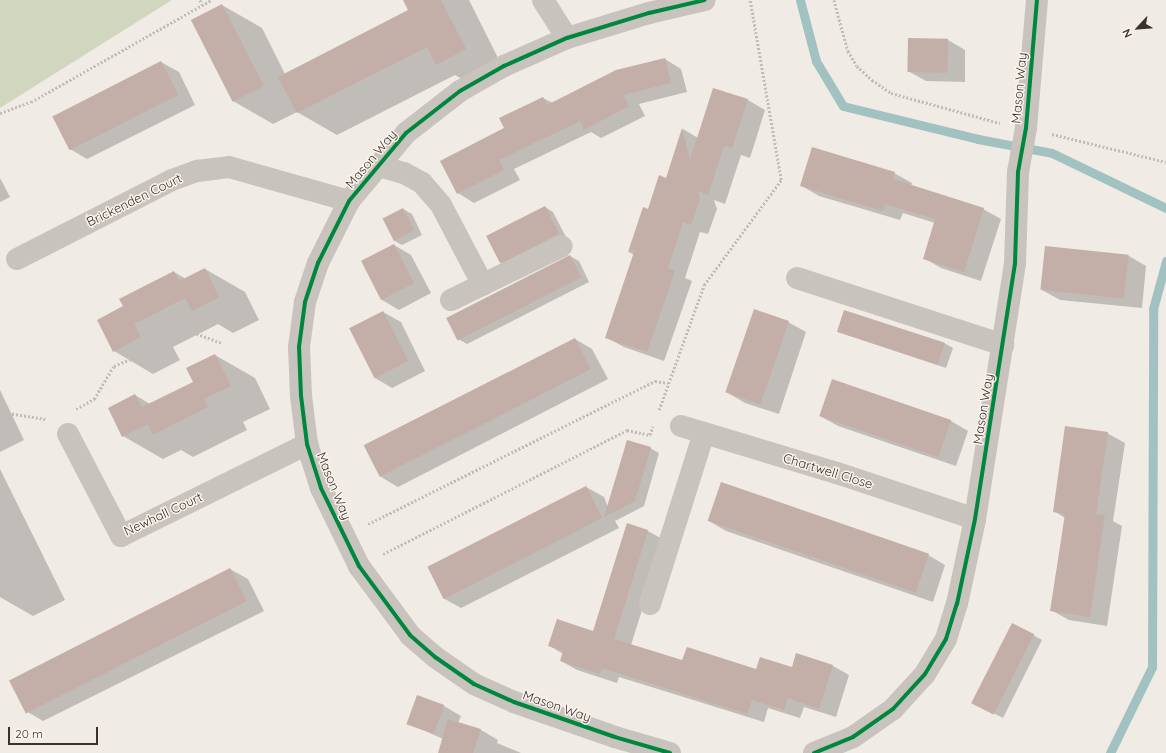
<!DOCTYPE html>
<html>
<head>
<meta charset="utf-8">
<style>
	body { margin:0 }
	#map { position:relative; width:1166px; height:753px; overflow:hidden; background:#f0ebe5; font-family:Quicksand,sans-serif }
	div>[style] { position:absolute }
	[style*='--x'] { left:calc(var(--x)*1px); top:calc(var(--y)*1px); width:calc(var(--w)*1px); rotate:calc(var(--a)*1deg) }
	.green>* { inset:0; background:#d1d6bf }
	.shadow>* { inset:0; background:#0003 }
	.stream>* { height:9px; margin:-4.5px; padding:0 4.5px; transform-origin:4.5px; border-radius:4.5px; background:#a1c2c1 }
	.building>* { inset:0; background:#c3afa7; transform-origin:0 0 }
	.path>* { height:2.5px; margin-top:-1.25px; transform-origin:0; background:repeating-linear-gradient(90deg,#c2bbb6 0 2px,transparent 0 4px) }
	.minor>* { height:22px; margin:-11px; padding:0 11px; transform-origin:11px; border-radius:11px; background:#c9c3be }
	.cycleway>* { height:4px; margin:-2px; padding:0 2px; transform-origin:2px; border-radius:2px; background:#00873e }
	span { translate:-50% -50%; white-space:nowrap; text-align:center; line-height:1.15; -webkit-text-stroke:3px #fbf5ee; paint-order:stroke }
	.street-label { font-size:13px; color:#3b302b }
	.north { position:absolute; left:1118px; top:8px; width:40px; height:40px; -webkit-text-stroke:3px #fbf5ee; paint-order:stroke; rotate:244deg; font-size:11px; font-weight:700; line-height:16px; text-align:center; color:#3b302b }
	.north::after { content:''; display:block; margin:auto; width:14px; height:18px; background:#3b302b; clip-path:polygon(50% 0,100% 100%,50% 72%,0 100%) }
	.scale { position:absolute; left:8px; top:727px; width:90px; height:18px; box-sizing:border-box; border:2px solid #3b302b; border-top:0; padding-left:5px; font-size:12px; line-height:14px; white-space:nowrap; color:#3b302b; -webkit-text-stroke:3px #fbf5ee; paint-order:stroke }
</style>
</head>
<body>
<div id="map">
	<div class="green">
		<div style="clip-path:polygon(0 0,172px 0,0 108px)"></div>
	</div>
	<div class="shadow">
		<div style="clip-path:polygon(404px 0,469px 0,505px 72px,476px 87px,455px 75px,337px 135px,297px 112px,273px 124px,233px 101px,222px 5px,262px 28px,285px 74px,410px 11px)"></div>
		<div style="clip-path:polygon(948px 40px,965px 50px,965px 82px,926px 81px,908px 71px)"></div>
		<div style="clip-path:polygon(665px 59px,681px 69px,687px 92px,639px 104px,645px 116px,601px 138px,591px 132px,514px 169px,520px 180px,474px 203px,458px 193px,441px 161px,505px 128px,543px 98px,553px 103px)"></div>
		<div style="clip-path:polygon(161px 62px,179px 72px,195px 105px,87px 159px,70px 149px)"></div>
		<div style="clip-path:polygon(714px 89px,748px 100px,765px 110px,750px 158px,741px 155px,725px 204px,714px 200px,717px 209px,708px 234px,700px 232px,685px 278px,692px 281px,664px 361px,624px 347px,607px 338px,634px 255px,629px 252px,643px 209px,649px 211px,667px 179px,683px 129px,698px 138px)"></div>
		<div style="clip-path:polygon(894px 173px,912px 183px,911px 186px,983px 209px,1001px 219px,981px 281px,941px 268px,924px 258px,935px 223px,903px 213px,900px 220px,819px 196px,802px 186px)"></div>
		<div style="clip-path:polygon(0 178px,10px 197px,0 202px)"></div>
		<div style="clip-path:polygon(545px 207px,553px 212px,567px 239px,509px 267px,500px 262px)"></div>
		<div style="clip-path:polygon(403px 209px,412px 214px,422px 235px,402px 245px,393px 240px)"></div>
		<div style="clip-path:polygon(394px 245px,411px 255px,431px 293px,399px 310px,382px 300px,362px 261px)"></div>
		<div style="clip-path:polygon(570px 256px,579px 261px,589px 282px,467px 344px,458px 339px)"></div>
		<div style="clip-path:polygon(1129px 256px,1146px 266px,1142px 308px,1060px 300px,1042px 290px)"></div>
		<div style="clip-path:polygon(205px 269px,245px 292px,259px 320px,233px 333px,218px 324px,173px 347px,180px 360px,153px 374px,114px 351px,124px 307px,174px 272px,186px 279px)"></div>
		<div style="clip-path:polygon(383px 312px,401px 322px,425px 371px,392px 388px,375px 378px,350px 329px)"></div>
		<div style="clip-path:polygon(788px 322px,806px 332px,779px 414px,745px 403px,728px 393px)"></div>
		<div style="clip-path:polygon(838px 332px,944px 343px,953px 348px,946px 368px)"></div>
		<div style="clip-path:polygon(575px 339px,592px 349px,608px 379px,398px 487px,381px 477px,364px 445px)"></div>
		<div style="clip-path:polygon(215px 355px,255px 378px,270px 409px,243px 422px,247px 430px,193px 457px,181px 450px,163px 459px,123px 436px,135px 395px,150px 404px,195px 383px)"></div>
		<div style="clip-path:polygon(833px 380px,951px 421px,968px 431px,956px 466px,838px 426px,820px 416px)"></div>
		<div style="clip-path:polygon(0 390px,24px 440px,0 452px)"></div>
		<div style="clip-path:polygon(1107px 433px,1125px 443px,1113px 521px,1122px 526px,1107px 626px,1069px 620px,1051px 610px,1065px 518px,1054px 511px)"></div>
		<div style="clip-path:polygon(650px 448px,659px 453px,644px 506px,615px 521px,619px 528px,461px 608px,443px 598px,428px 567px,586px 487px,604px 497px,608px 507px)"></div>
		<div style="clip-path:polygon(0 469px,65px 600px,33px 616px,0 597px)"></div>
		<div style="clip-path:polygon(709px 521px,928px 555px,945px 565px,933px 602px,726px 531px)"></div>
		<div style="clip-path:polygon(627px 524px,648px 531px,664px 540px,631px 645px,683px 661px,757px 670px,792px 669px,797px 655px,833px 666px,849px 675px,836px 717px,804px 707px,800px 718px,768px 708px,764px 722px,619px 677px,617px 683px,577px 670px,561px 661px,563px 654px,550px 646px,594px 632px)"></div>
		<div style="clip-path:polygon(230px 569px,248px 579px,264px 611px,43px 721px,26px 711px)"></div>
		<div style="clip-path:polygon(1033px 635px,1042px 640px,1003px 718px,983px 708px)"></div>
		<div style="clip-path:polygon(444px 706px,461px 716px,458px 723px,481px 730px,498px 740px,497px 743px,521px 753px,439px 753px,443px 739px,408px 723px)"></div>
	</div>
	<div class="stream">
		<div style="--x:800;--y:0;--w:63;--a:75.3"></div>
		<div style="--x:816;--y:61;--w:52;--a:59"></div>
		<div style="--x:843;--y:106;--w:139;--a:13.7"></div>
		<div style="--x:978;--y:139;--w:75;--a:10.7"></div>
		<div style="--x:1052;--y:153;--w:127;--a:25.8"></div>
		<div style="--x:1110;--y:753;--w:96;--a:-64"></div>
		<div style="--x:1152;--y:667;--w:358;--a:-89.8"></div>
		<div style="--x:1153;--y:309;--w:50;--a:-74.8"></div>
	</div>
	<div class="building">
		<div style="clip-path:polygon(403px 0,441px 0,466px 49px,436px 65px,427px 47px,297px 113px,278px 77px,408px 10px)"></div>
		<div style="left:222px;top:4px;width:92px;height:35px;rotate:63deg"></div>
		<div style="left:908px;top:38px;width:40px;height:34px;rotate:1deg"></div>
		<div style="clip-path:polygon(665px 58px,671px 83px,623px 95px,629px 106px,584px 130px,580px 121px,499px 160px,504px 170px,457px 194px,440px 161px,504px 128px,499px 118px,543px 97px,547px 105px,616px 70px)"></div>
		<div style="left:161px;top:61px;width:38px;height:122px;rotate:63deg"></div>
		<div style="clip-path:polygon(713px 88px,748px 99px,732px 148px,724px 146px,708px 195px,698px 191px,700px 199px,691px 225px,683px 222px,668px 268px,675px 271px,647px 352px,605px 338px,635px 249px,628px 252px,643px 207px,648px 209px,659px 175px,666px 178px,682px 128px,690px 160px)"></div>
		<div style="clip-path:polygon(812px 147px,895px 172px,893px 179px,984px 208px,964px 272px,923px 259px,935px 219px,885px 204px,883px 211px,800px 186px)"></div>
		<div style="left:545px;top:206px;width:31px;height:66px;rotate:63deg"></div>
		<div style="left:403px;top:208px;width:25px;height:23px;rotate:63deg"></div>
		<div style="left:394px;top:244px;width:44px;height:37px;rotate:63deg"></div>
		<div style="left:1045px;top:246px;width:84px;height:44px;rotate:6deg"></div>
		<div style="left:570px;top:255px;width:25px;height:139px;rotate:63deg"></div>
		<div style="clip-path:polygon(205px 268px,219px 297px,192px 311px,185px 298px,134px 324px,141px 337px,113px 352px,97px 320px,123px 306px,119px 299px,174px 271px,179px 281px)"></div>
		<div style="left:754px;top:309px;width:37px;height:88px;rotate:19deg"></div>
		<div style="left:844px;top:310px;width:106px;height:23px;rotate:18deg"></div>
		<div style="left:383px;top:311px;width:56px;height:38px;rotate:63deg"></div>
		<div style="left:575px;top:338px;width:35px;height:237px;rotate:63deg"></div>
		<div style="clip-path:polygon(215px 354px,231px 386px,204px 399px,208px 407px,153px 435px,148px 424px,122px 437px,108px 408px,135px 394px,142px 407px,193px 382px,186px 368px)"></div>
		<div style="left:832px;top:379px;width:126px;height:39px;rotate:19deg"></div>
		<div style="clip-path:polygon(1065px 426px,1108px 432px,1096px 514px,1105px 515px,1090px 617px,1050px 611px,1065px 514px,1053px 512px)"></div>
		<div style="clip-path:polygon(627px 440px,651px 447px,635px 501px,604px 517px)"></div>
		<div style="left:721px;top:482px;width:220px;height:41px;rotate:19deg"></div>
		<div style="left:586px;top:486px;width:36px;height:178px;rotate:63deg"></div>
		<div style="clip-path:polygon(627px 523px,648px 530px,614px 639px,682px 660px,687px 647px,756px 669px,760px 657px,792px 667px,796px 653px,833px 665px,819px 709px,788px 698px,784px 710px,752px 700px,747px 714px,602px 668px,600px 674px,560px 661px,563px 651px,548px 646px,557px 619px,593px 631px)"></div>
		<div style="left:230px;top:568px;width:37px;height:248px;rotate:63deg"></div>
		<div style="left:1012px;top:623px;width:25px;height:90px;rotate:27deg"></div>
		<div style="left:417px;top:695px;width:29px;height:31px;rotate:20deg"></div>
		<div style="clip-path:polygon(448px 719px,481px 729px,473px 753px,438px 753px)"></div>
	</div>
	<div class="path">
		<div style="--x:200;--y:0;--w:4;--a:63"></div>
		<div style="--x:834;--y:0;--w:53;--a:74.6"></div>
		<div style="--x:848;--y:51;--w:17;--a:59"></div>
		<div style="--x:857;--y:66;--w:21;--a:43"></div>
		<div style="--x:872;--y:80;--w:23;--a:34"></div>
		<div style="--x:891;--y:93;--w:113;--a:15.4"></div>
		<div style="--x:0;--y:113;--w:33;--a:-20"></div>
		<div style="--x:31;--y:102;--w:207;--a:-29.5"></div>
		<div style="--x:1052;--y:134;--w:117;--a:13.8"></div>
		<div style="--x:76;--y:409;--w:21;--a:-29"></div>
		<div style="--x:94;--y:399;--w:39;--a:-59"></div>
		<div style="--x:114;--y:366;--w:86;--a:-23.3"></div>
		<div style="--x:193;--y:332;--w:31;--a:21"></div>
		<div style="--x:659;--y:410;--w:133;--a:-70.2"></div>
		<div style="--x:704;--y:285;--w:130;--a:-53.7"></div>
		<div style="--x:781;--y:180;--w:183;--a:-99.8"></div>
		<div style="--x:0;--y:417;--w:9;--a:-27"></div>
		<div style="--x:8;--y:413;--w:38;--a:9"></div>
		<div style="--x:368;--y:524;--w:321;--a:-26.5"></div>
		<div style="--x:655;--y:381;--w:13;--a:9"></div>
		<div style="--x:383;--y:554;--w:274;--a:-26.9"></div>
		<div style="--x:627;--y:430;--w:24;--a:12"></div>
		<div style="--x:650;--y:435;--w:9;--a:-72"></div>
	</div>
	<div class="minor">
		<div style="--x:543;--y:0;--w:45;--a:57.7"></div>
		<div style="--x:379;--y:166;--w:26;--a:16"></div>
		<div style="--x:404;--y:173;--w:21;--a:29"></div>
		<div style="--x:422;--y:183;--w:29;--a:49"></div>
		<div style="--x:441;--y:205;--w:90;--a:62.3"></div>
		<div style="--x:17;--y:259;--w:174;--a:-27"></div>
		<div style="--x:172;--y:180;--w:27;--a:-20"></div>
		<div style="--x:197;--y:171;--w:32;--a:-7"></div>
		<div style="--x:229;--y:167;--w:125;--a:15.8"></div>
		<div style="--x:797;--y:278;--w:217;--a:18"></div>
		<div style="--x:451;--y:300;--w:123;--a:-25.9"></div>
		<div style="--x:681;--y:426;--w:163;--a:16.8"></div>
		<div style="--x:837;--y:473;--w:145;--a:18.4"></div>
		<div style="--x:68;--y:434;--w:115;--a:62.5"></div>
		<div style="--x:121;--y:536;--w:208;--a:-26.3"></div>
		<div style="--x:650;--y:604;--w:179;--a:-72.5"></div>
		<div style="--x:670;--y:753;--w:57;--a:-163.8"></div>
		<div style="--x:615;--y:737;--w:107;--a:-160.9"></div>
		<div style="--x:514;--y:702;--w:44;--a:-155.8"></div>
		<div style="--x:474;--y:684;--w:47;--a:-145.3"></div>
		<div style="--x:435;--y:657;--w:33;--a:-139"></div>
		<div style="--x:410;--y:635;--w:86;--a:-126.5"></div>
		<div style="--x:359;--y:566;--w:87;--a:-116"></div>
		<div style="--x:321;--y:488;--w:46;--a:-107.7"></div>
		<div style="--x:307;--y:444;--w:48;--a:-97.1"></div>
		<div style="--x:301;--y:396;--w:49;--a:-92.3"></div>
		<div style="--x:299;--y:347;--w:45;--a:-82.4"></div>
		<div style="--x:305;--y:302;--w:41;--a:-71.6"></div>
		<div style="--x:318;--y:263;--w:69;--a:-63.4"></div>
		<div style="--x:349;--y:201;--w:89;--a:-50"></div>
		<div style="--x:406;--y:133;--w:68;--a:-37.9"></div>
		<div style="--x:460;--y:91;--w:51;--a:-29.6"></div>
		<div style="--x:504;--y:66;--w:69;--a:-24"></div>
		<div style="--x:567;--y:38;--w:86;--a:-17"></div>
		<div style="--x:649;--y:13;--w:57;--a:-13.1"></div>
		<div style="--x:814;--y:753;--w:42;--a:-22.3"></div>
		<div style="--x:853;--y:737;--w:49;--a:-35"></div>
		<div style="--x:893;--y:709;--w:47;--a:-47.6"></div>
		<div style="--x:925;--y:674;--w:41;--a:-59"></div>
		<div style="--x:946;--y:639;--w:37;--a:-73"></div>
		<div style="--x:957;--y:604;--w:87;--a:-78"></div>
		<div style="--x:975;--y:519;--w:259;--a:-81.1"></div>
		<div style="--x:1015;--y:263;--w:91;--a:-88.1"></div>
		<div style="--x:1018;--y:172;--w:45;--a:-79.7"></div>
		<div style="--x:1026;--y:128;--w:128;--a:-85.1"></div>
	</div>
	<div class="cycleway">
		<div style="--x:670;--y:753;--w:57;--a:-163.8"></div>
		<div style="--x:615;--y:737;--w:107;--a:-160.9"></div>
		<div style="--x:514;--y:702;--w:44;--a:-155.8"></div>
		<div style="--x:474;--y:684;--w:47;--a:-145.3"></div>
		<div style="--x:435;--y:657;--w:33;--a:-139"></div>
		<div style="--x:410;--y:635;--w:86;--a:-126.5"></div>
		<div style="--x:359;--y:566;--w:87;--a:-116"></div>
		<div style="--x:321;--y:488;--w:46;--a:-107.7"></div>
		<div style="--x:307;--y:444;--w:48;--a:-97.1"></div>
		<div style="--x:301;--y:396;--w:49;--a:-92.3"></div>
		<div style="--x:299;--y:347;--w:45;--a:-82.4"></div>
		<div style="--x:305;--y:302;--w:41;--a:-71.6"></div>
		<div style="--x:318;--y:263;--w:69;--a:-63.4"></div>
		<div style="--x:349;--y:201;--w:89;--a:-50"></div>
		<div style="--x:406;--y:133;--w:68;--a:-37.9"></div>
		<div style="--x:460;--y:91;--w:51;--a:-29.6"></div>
		<div style="--x:504;--y:66;--w:69;--a:-24"></div>
		<div style="--x:567;--y:38;--w:86;--a:-17"></div>
		<div style="--x:649;--y:13;--w:57;--a:-13.1"></div>
		<div style="--x:814;--y:753;--w:42;--a:-22.3"></div>
		<div style="--x:853;--y:737;--w:49;--a:-35"></div>
		<div style="--x:893;--y:709;--w:47;--a:-47.6"></div>
		<div style="--x:925;--y:674;--w:41;--a:-59"></div>
		<div style="--x:946;--y:639;--w:37;--a:-73"></div>
		<div style="--x:957;--y:604;--w:87;--a:-78"></div>
		<div style="--x:975;--y:519;--w:259;--a:-81.1"></div>
		<div style="--x:1015;--y:263;--w:91;--a:-88.1"></div>
		<div style="--x:1018;--y:172;--w:45;--a:-79.7"></div>
		<div style="--x:1026;--y:128;--w:128;--a:-85.1"></div>
	</div>
	<div class="street-label">
		<span style="left:1019px;top:88px;rotate:-85deg">Mason Way</span>
		<span style="left:371px;top:159px;rotate:-50deg">Mason Way</span>
		<span style="left:134px;top:200px;rotate:-26deg">Brickenden Court</span>
		<span style="left:983px;top:409px;rotate:-81deg">Mason Way</span>
		<span style="left:828px;top:471px;rotate:17deg">Chartwell Close</span>
		<span style="left:334px;top:486px;rotate:68deg">Mason Way</span>
		<span style="left:163px;top:514px;rotate:-25deg">Newhall Court</span>
		<span style="left:557px;top:706px;rotate:19deg">Mason Way</span>
	</div>
	<div class="north">N</div>
	<div class="scale">20 m</div>
</div>
</body>
</html>
